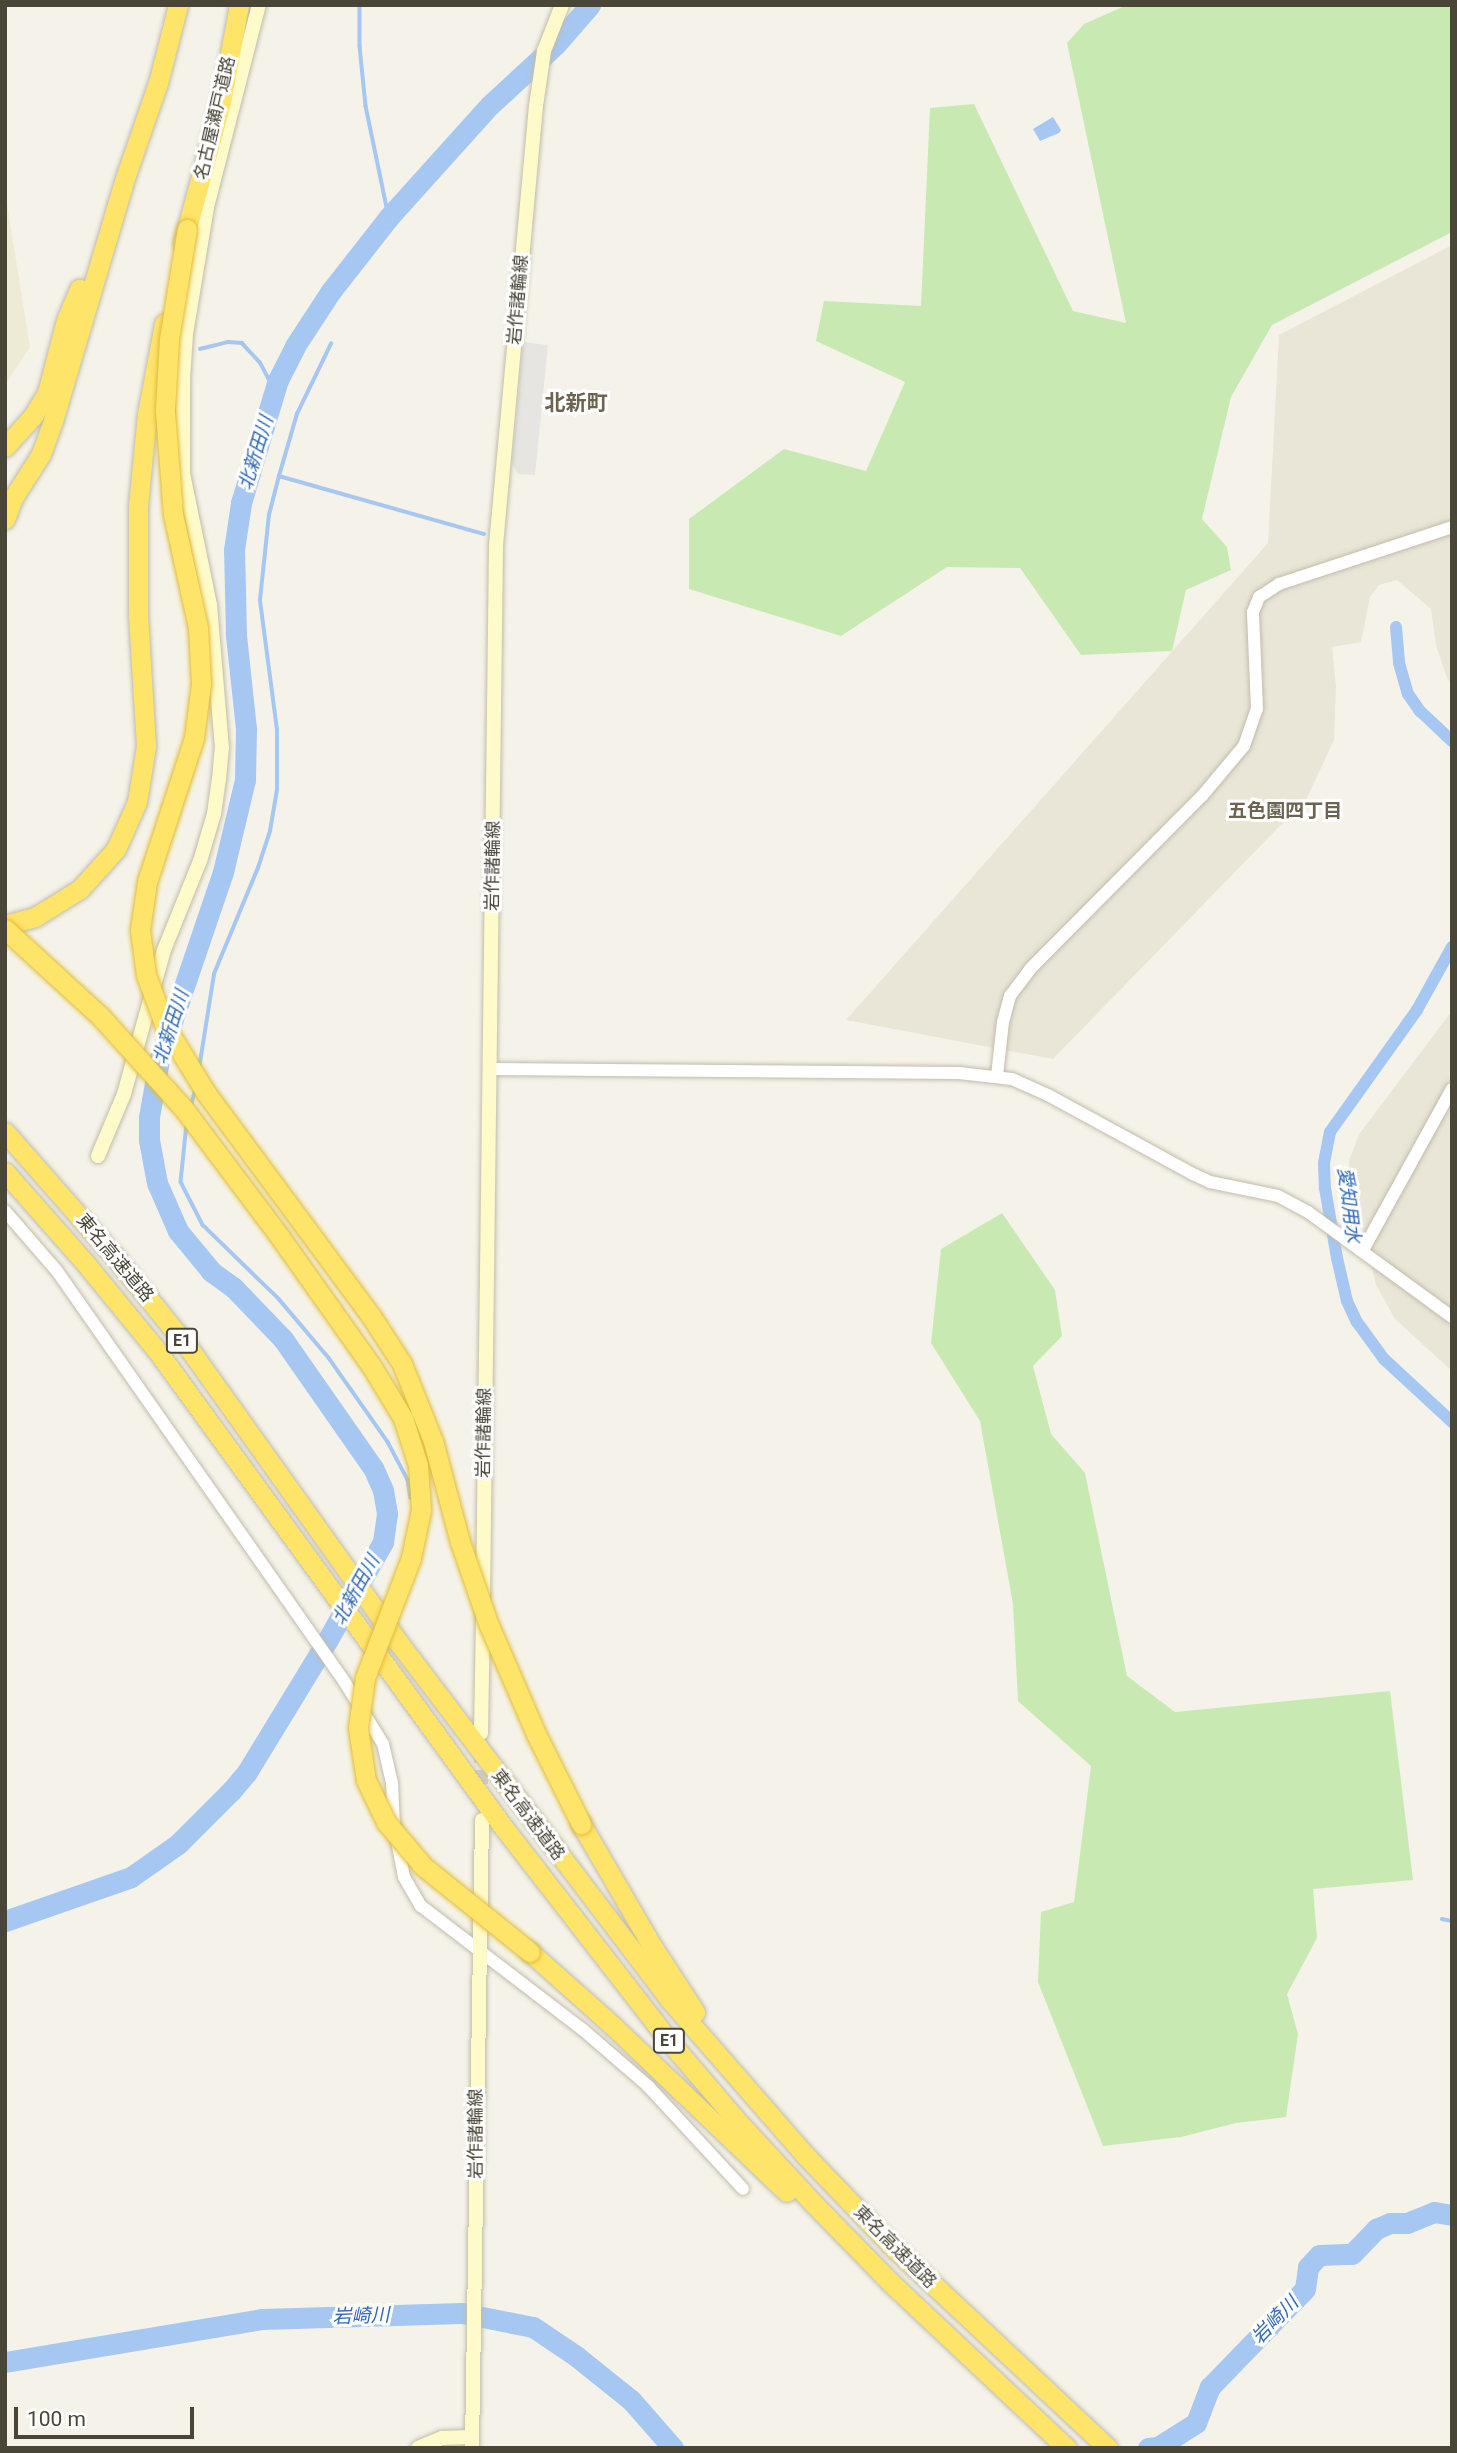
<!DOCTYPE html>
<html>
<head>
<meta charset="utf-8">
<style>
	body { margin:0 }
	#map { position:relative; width:1457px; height:2453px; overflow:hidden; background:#f5f3e9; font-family:Roboto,"Noto Sans JP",sans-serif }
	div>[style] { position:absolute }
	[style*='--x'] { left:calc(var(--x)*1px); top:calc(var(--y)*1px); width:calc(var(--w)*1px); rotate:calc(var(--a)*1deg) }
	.residential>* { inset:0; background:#e9e6d7 }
	.education>* { inset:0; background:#eeead3 }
	.green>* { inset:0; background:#c8e9b2 }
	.parking>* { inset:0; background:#e6e5e1 }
	.water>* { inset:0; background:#a5c7f2 }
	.stream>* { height:3.5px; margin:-1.75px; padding:0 1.75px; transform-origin:1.75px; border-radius:1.75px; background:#a5c7f2 }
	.canal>* { height:12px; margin:-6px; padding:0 6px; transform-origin:6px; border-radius:6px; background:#a5c7f2 }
	.river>* { height:21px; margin:-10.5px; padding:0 10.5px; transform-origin:10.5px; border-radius:10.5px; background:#a5c7f2 }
	.secondary-tunnel>* { height:14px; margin-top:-7px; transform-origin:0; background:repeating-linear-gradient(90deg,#d3d0c5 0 14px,transparent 0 21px) }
	.roads { filter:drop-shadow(0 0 2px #c1bcab) drop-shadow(0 0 2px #c1bcab) }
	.tertiary>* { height:12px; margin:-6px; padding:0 6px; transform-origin:6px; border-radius:6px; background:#fff }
	.secondary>* { height:14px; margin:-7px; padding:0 7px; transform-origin:7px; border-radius:7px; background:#fffac9 }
	.motorway>* { height:19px; margin:-9.5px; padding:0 9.5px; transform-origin:9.5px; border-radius:9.5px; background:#ffe46a }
	.bridges { filter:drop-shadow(0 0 2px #e0bc38) drop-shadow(0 0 2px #e0bc38) }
	.motorway-bridge>* { height:19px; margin:-9.5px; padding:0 9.5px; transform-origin:9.5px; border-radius:9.5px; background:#ffe46a }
	span { translate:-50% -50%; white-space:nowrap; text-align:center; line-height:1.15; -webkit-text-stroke:6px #fff; paint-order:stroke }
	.shield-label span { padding:2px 5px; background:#fff; border:2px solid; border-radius:5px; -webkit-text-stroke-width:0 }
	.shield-label { font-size:16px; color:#494537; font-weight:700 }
	.street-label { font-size:18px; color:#494537 }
	.water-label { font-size:19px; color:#2e68b7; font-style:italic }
	.neighbourhood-label { font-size:19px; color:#6c644e; font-weight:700 }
	.quarter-label { font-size:21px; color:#6c644e; font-weight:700 }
	.frame { position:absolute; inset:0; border:7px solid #494537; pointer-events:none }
	.scale { position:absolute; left:14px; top:2407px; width:180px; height:32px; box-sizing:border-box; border:4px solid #494537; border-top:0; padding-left:9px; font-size:21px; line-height:24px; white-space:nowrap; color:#494537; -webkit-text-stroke:5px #fff; paint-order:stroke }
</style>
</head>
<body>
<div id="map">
	<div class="residential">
		<div style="clip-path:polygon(1452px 245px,1452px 684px,1447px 678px,1436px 645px,1431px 609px,1397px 580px,1379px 585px,1370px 597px,1361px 642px,1332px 647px,1336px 686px,1334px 740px,1307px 798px,1053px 1059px,846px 1020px,1268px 543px,1279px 335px)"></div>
		<div style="clip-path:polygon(1452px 1011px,1452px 1371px,1395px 1319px,1376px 1285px,1350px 1178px,1349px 1161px,1359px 1134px)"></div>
	</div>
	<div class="education">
		<div style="clip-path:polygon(5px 192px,30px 347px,5px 385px)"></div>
	</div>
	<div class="green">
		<div style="clip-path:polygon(1127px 5px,1452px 5px,1452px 232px,1272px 325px,1231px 397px,1202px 519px,1227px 547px,1231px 570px,1186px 590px,1172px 651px,1081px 655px,1020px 568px,947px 567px,841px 636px,689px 589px,689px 519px,784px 449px,866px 471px,905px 382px,816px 341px,824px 301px,921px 306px,930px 108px,974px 104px,1073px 311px,1126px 323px,1067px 43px,1084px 24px)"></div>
		<div style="clip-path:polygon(1002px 1213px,1055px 1290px,1062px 1336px,1033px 1366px,1051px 1434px,1085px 1473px,1127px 1676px,1175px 1712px,1390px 1691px,1413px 1880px,1313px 1889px,1317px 1938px,1287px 1994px,1298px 2034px,1286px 2117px,1236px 2123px,1181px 2137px,1103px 2146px,1038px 1982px,1041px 1912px,1074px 1902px,1091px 1766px,1018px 1701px,1013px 1604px,980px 1421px,931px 1343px,941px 1249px)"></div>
	</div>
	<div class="parking">
		<div style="clip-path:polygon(523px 342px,548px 345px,535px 475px,518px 474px,512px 464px)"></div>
	</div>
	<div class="water">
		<div style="clip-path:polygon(1053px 117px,1061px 130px,1059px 133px,1040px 141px,1033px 129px)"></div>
	</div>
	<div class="stream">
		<div style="--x:360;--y:5;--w:41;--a:90"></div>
		<div style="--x:360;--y:46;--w:60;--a:84.3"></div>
		<div style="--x:366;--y:106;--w:113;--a:78.3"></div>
		<div style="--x:200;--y:349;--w:29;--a:-14"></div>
		<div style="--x:228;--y:342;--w:14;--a:4"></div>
		<div style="--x:242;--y:343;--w:26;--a:47"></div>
		<div style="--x:260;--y:362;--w:32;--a:62"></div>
		<div style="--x:279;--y:476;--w:65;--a:-73.8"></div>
		<div style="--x:297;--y:414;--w:78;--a:-64.1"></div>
		<div style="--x:199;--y:1069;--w:96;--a:-81"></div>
		<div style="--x:214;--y:974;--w:115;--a:-67.5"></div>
		<div style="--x:258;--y:868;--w:39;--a:-72"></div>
		<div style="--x:270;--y:831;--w:42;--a:-80.3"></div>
		<div style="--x:277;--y:790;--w:60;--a:-90"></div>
		<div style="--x:277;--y:730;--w:131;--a:-97.5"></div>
		<div style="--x:260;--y:600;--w:85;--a:-84"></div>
		<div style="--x:269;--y:515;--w:40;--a:-75.6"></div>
		<div style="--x:279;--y:476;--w:213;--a:15.8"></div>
		<div style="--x:191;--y:1106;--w:16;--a:-76"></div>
		<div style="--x:187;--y:1124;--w:58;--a:95.9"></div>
		<div style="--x:181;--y:1182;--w:48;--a:62.9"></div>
		<div style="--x:203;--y:1225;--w:106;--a:44.2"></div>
		<div style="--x:279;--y:1299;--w:77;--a:49.7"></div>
		<div style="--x:329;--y:1358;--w:103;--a:54.9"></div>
		<div style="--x:388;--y:1442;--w:43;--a:62.2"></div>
		<div style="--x:408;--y:1480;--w:18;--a:81"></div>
		<div style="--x:1442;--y:1919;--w:10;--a:11"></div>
	</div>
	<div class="canal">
		<div style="--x:1396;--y:627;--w:36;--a:85"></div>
		<div style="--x:1399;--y:663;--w:32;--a:74"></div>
		<div style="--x:1408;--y:694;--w:21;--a:55"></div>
		<div style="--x:1420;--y:711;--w:44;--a:43.2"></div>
		<div style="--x:1452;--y:947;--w:72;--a:119.1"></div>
		<div style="--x:1417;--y:1010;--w:150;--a:125.5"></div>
		<div style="--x:1330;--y:1132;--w:32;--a:101"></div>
		<div style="--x:1324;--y:1163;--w:25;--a:88"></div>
		<div style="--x:1325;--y:1188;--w:71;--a:80.3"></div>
		<div style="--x:1337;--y:1258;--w:44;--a:76.9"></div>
		<div style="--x:1347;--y:1301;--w:23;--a:65"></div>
		<div style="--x:1357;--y:1322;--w:46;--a:53.9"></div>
		<div style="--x:1384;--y:1359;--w:93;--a:42.8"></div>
	</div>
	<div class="river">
		<div style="--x:5;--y:1921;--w:133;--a:-19.2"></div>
		<div style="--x:131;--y:1877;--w:57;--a:-35.1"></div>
		<div style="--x:178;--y:1844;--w:76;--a:-45"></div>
		<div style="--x:232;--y:1790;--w:23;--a:-50"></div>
		<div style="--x:247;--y:1772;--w:153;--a:-58.6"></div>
		<div style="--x:327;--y:1641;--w:114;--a:-60.5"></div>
		<div style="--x:383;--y:1542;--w:29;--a:-82"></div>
		<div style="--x:387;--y:1513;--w:23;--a:-100"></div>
		<div style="--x:383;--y:1490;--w:24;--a:-114"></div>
		<div style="--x:373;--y:1468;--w:157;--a:-124.9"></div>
		<div style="--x:283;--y:1339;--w:71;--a:-133.9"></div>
		<div style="--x:234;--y:1288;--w:29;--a:-144"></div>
		<div style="--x:211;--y:1271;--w:52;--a:-129.5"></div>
		<div style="--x:178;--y:1231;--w:52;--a:-113.6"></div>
		<div style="--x:157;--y:1183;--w:44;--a:-100.5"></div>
		<div style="--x:149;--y:1140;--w:23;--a:-90"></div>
		<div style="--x:149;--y:1117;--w:58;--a:-80"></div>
		<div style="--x:159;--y:1060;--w:199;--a:-71.2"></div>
		<div style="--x:223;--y:872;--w:95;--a:-76.6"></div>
		<div style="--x:245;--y:780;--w:51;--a:-88.9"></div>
		<div style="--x:246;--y:729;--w:95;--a:-96.1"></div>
		<div style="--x:236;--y:635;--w:85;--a:-91.3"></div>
		<div style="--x:234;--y:550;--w:48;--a:-81.5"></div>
		<div style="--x:241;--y:503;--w:128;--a:-73.3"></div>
		<div style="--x:278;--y:380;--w:38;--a:-63"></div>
		<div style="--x:295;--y:346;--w:66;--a:-56.8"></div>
		<div style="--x:331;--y:291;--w:94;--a:-51.9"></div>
		<div style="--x:389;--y:217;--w:151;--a:-48"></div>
		<div style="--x:490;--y:105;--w:90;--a:-42.7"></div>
		<div style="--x:556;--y:44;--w:52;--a:-48.9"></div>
		<div style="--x:5;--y:2362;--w:261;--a:-9.5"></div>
		<div style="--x:262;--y:2319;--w:200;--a:-1.7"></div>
		<div style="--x:462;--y:2313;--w:72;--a:11.2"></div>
		<div style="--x:533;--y:2327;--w:52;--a:34"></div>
		<div style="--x:576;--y:2356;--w:70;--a:38.7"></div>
		<div style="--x:631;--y:2400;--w:64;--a:48.8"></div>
		<div style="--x:1148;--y:2448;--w:10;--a:-6"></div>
		<div style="--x:1158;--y:2447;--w:45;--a:-32.3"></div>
		<div style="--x:1196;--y:2423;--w:39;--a:-69"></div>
		<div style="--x:1210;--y:2387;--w:136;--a:-45.9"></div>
		<div style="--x:1305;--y:2289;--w:22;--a:-82"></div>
		<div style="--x:1308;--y:2267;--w:16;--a:-47"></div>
		<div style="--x:1319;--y:2255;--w:33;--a:-2"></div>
		<div style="--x:1352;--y:2254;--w:35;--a:-46"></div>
		<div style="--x:1376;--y:2229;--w:15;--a:-23"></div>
		<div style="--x:1390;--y:2223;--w:17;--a:0"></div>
		<div style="--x:1407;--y:2223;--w:29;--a:-22"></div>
		<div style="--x:1434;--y:2212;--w:18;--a:9"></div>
	</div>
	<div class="secondary-tunnel">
		<div style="--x:481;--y:1749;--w:50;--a:90"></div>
	</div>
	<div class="roads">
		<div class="tertiary">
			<div style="--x:491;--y:1069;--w:468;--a:0.5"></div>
			<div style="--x:959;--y:1073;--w:53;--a:6.5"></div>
			<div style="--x:1012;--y:1079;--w:39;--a:24"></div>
			<div style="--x:1048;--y:1095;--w:167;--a:28.6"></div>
			<div style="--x:1195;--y:1175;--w:17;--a:25"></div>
			<div style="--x:1210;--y:1182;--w:69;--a:11.6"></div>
			<div style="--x:1278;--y:1196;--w:34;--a:28"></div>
			<div style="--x:1308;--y:1212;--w:178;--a:36.1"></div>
			<div style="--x:997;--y:1076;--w:54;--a:-83.7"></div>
			<div style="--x:1003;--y:1022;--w:27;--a:-75"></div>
			<div style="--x:1010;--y:996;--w:34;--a:-53"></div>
			<div style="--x:1030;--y:969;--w:244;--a:-45.2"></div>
			<div style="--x:1202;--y:796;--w:65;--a:-50"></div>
			<div style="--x:1244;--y:746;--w:39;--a:-71"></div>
			<div style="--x:1257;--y:709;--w:97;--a:-92.4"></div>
			<div style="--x:1253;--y:612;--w:16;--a:-68"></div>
			<div style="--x:1259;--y:597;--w:24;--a:-33"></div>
			<div style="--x:1279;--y:584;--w:182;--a:-18.2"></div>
			<div style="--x:5;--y:1211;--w:79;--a:49.1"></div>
			<div style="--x:57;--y:1271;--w:500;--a:55.01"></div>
			<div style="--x:344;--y:1681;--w:74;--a:58.2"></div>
			<div style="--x:383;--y:1744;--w:40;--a:77"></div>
			<div style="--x:392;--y:1783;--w:42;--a:87.3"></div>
			<div style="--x:394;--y:1825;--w:53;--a:79.1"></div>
			<div style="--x:404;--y:1877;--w:34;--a:60"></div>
			<div style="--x:421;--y:1906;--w:203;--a:37.4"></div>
			<div style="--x:582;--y:2029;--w:87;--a:40.8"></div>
			<div style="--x:648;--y:2086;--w:140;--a:47.3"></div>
			<div style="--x:1363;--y:1250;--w:184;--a:-61.1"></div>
		</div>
		<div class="secondary">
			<div style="--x:98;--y:1156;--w:67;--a:-67.2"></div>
			<div style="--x:124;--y:1094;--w:149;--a:-74.5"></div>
			<div style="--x:164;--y:950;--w:96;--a:-68"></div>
			<div style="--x:200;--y:861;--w:49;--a:-73.4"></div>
			<div style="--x:214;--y:814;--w:34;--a:-82"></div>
			<div style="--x:219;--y:780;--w:32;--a:-85"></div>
			<div style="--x:222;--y:748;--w:144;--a:-94.8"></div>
			<div style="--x:210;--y:605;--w:134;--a:-101.6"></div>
			<div style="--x:183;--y:474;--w:95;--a:-90"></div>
			<div style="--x:183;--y:379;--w:45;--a:-86.2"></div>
			<div style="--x:186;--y:334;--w:129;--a:-80.6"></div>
			<div style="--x:207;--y:207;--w:209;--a:-75.6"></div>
			<div style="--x:483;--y:1596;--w:1051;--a:-89.29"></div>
			<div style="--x:496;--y:545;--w:441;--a:-84.8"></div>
			<div style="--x:536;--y:106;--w:56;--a:-81.7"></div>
			<div style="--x:544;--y:51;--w:49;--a:-68.6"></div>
			<div style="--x:481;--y:1733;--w:117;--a:-89"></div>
			<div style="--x:418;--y:2448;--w:26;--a:-23"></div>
			<div style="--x:442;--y:2438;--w:29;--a:-2"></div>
			<div style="--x:472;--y:2448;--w:628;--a:-89.09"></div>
		</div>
		<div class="motorway">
			<div style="--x:183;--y:243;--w:146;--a:-74.9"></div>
			<div style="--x:221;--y:102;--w:99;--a:-79.5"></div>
			<div style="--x:5;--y:447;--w:42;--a:-47.9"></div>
			<div style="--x:33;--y:416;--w:27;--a:-59"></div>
			<div style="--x:47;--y:393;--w:75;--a:-75.4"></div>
			<div style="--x:66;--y:320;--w:34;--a:-67"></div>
			<div style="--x:5;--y:519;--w:22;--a:-69"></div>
			<div style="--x:13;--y:498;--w:52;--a:-57.5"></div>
			<div style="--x:41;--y:454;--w:35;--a:-70"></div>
			<div style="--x:53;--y:421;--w:250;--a:-73.5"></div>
			<div style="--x:124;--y:181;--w:104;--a:-70.9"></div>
			<div style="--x:158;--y:83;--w:81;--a:-75.6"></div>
			<div style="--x:5;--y:925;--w:31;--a:-15"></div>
			<div style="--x:35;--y:917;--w:53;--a:-31.9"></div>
			<div style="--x:80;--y:889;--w:54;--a:-48"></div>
			<div style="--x:116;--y:849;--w:51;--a:-65.9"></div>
			<div style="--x:137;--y:802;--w:57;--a:-80.9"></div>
			<div style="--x:146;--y:746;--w:131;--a:-93.5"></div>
			<div style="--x:138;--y:615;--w:109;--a:-90"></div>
			<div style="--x:138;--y:506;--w:92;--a:-84.4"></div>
			<div style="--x:147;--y:414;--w:92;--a:-79.3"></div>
			<div style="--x:5;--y:1132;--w:165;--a:48.7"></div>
			<div style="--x:114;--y:1256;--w:121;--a:51"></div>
			<div style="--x:190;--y:1350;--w:360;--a:54.5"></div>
			<div style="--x:399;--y:1643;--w:447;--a:52.8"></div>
			<div style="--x:669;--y:1999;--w:208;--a:48.9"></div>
			<div style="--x:806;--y:2156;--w:124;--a:46.3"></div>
			<div style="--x:892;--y:2246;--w:296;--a:43.1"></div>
			<div style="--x:5;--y:1172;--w:123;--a:48.6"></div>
			<div style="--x:86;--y:1264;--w:114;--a:50.7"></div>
			<div style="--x:158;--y:1352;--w:588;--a:53.99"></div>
			<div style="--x:504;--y:1828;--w:269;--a:52.2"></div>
			<div style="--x:669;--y:2041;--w:108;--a:49.5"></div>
			<div style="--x:739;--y:2123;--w:110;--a:47.2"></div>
			<div style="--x:814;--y:2204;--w:109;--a:45.7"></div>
			<div style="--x:890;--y:2282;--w:243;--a:43.2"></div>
			<div style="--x:581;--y:1824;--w:141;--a:59.8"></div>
			<div style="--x:652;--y:1946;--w:79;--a:56.9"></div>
			<div style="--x:530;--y:1952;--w:111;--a:41.7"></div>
			<div style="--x:613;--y:2026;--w:240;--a:43.7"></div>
		</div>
	</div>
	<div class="bridges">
		<div class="motorway-bridge">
			<div style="--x:187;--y:229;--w:111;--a:99.3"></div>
			<div style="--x:169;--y:339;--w:72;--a:93.2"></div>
			<div style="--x:165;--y:411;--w:103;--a:85.6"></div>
			<div style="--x:173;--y:514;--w:117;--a:77.6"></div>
			<div style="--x:198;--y:628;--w:56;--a:86.9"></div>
			<div style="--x:201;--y:684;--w:54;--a:97.4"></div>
			<div style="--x:194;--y:738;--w:151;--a:108.1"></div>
			<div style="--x:147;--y:882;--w:49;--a:98.3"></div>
			<div style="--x:140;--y:930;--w:45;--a:82.4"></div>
			<div style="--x:146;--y:975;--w:54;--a:69.6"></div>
			<div style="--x:165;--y:1026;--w:79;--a:58.5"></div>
			<div style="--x:206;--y:1093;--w:277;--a:53.5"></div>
			<div style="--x:371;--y:1316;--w:57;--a:57.1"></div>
			<div style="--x:402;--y:1364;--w:83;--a:68.1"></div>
			<div style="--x:433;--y:1441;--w:105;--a:75"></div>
			<div style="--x:460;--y:1542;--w:86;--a:70.9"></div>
			<div style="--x:488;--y:1623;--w:121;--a:66.6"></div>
			<div style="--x:536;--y:1734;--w:101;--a:63.4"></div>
			<div style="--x:5;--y:929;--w:129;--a:42.5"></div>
			<div style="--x:100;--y:1016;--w:125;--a:47.9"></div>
			<div style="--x:184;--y:1109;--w:160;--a:53.1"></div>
			<div style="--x:280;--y:1237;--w:159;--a:54.7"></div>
			<div style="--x:372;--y:1367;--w:60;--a:58.7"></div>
			<div style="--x:403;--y:1418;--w:49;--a:72.3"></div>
			<div style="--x:418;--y:1465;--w:45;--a:86.2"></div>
			<div style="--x:421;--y:1510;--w:49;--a:101.8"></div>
			<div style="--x:411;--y:1558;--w:129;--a:111"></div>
			<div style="--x:365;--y:1678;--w:50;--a:98"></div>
			<div style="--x:358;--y:1728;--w:53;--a:81.3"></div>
			<div style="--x:366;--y:1780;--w:47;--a:64.5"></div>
			<div style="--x:386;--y:1822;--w:57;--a:49.9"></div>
			<div style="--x:423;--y:1866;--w:137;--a:38.8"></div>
		</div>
	</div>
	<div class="shield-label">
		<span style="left:182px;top:1341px">E1</span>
		<span style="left:669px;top:2041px">E1</span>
	</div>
	<div class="street-label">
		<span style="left:215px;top:118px;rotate:-77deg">名古屋瀬戸道路</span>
		<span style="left:518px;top:300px;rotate:-85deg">岩作諸輪線</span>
		<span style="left:493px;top:866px;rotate:-89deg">岩作諸輪線</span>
		<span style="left:115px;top:1258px;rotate:50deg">東名高速道路</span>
		<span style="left:484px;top:1433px;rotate:-89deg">岩作諸輪線</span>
		<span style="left:528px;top:1815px;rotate:53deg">東名高速道路</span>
		<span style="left:476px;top:2134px;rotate:-90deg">岩作諸輪線</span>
		<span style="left:895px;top:2247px;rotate:45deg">東名高速道路</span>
	</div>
	<div class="water-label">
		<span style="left:256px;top:453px;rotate:-73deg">北新田川</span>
		<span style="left:171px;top:1027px;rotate:-72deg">北新田川</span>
		<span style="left:1349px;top:1205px;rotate:83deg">愛知用水</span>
		<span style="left:356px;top:1590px;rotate:-61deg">北新田川</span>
		<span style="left:361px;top:2316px;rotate:-2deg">岩崎川</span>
		<span style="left:1275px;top:2320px;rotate:-46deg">岩崎川</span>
	</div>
	<div class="neighbourhood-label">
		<span style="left:1285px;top:811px">五色園四丁目</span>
	</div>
	<div class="quarter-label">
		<span style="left:576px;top:403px">北新町</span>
	</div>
	<div class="frame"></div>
	<div class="scale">100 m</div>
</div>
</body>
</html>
